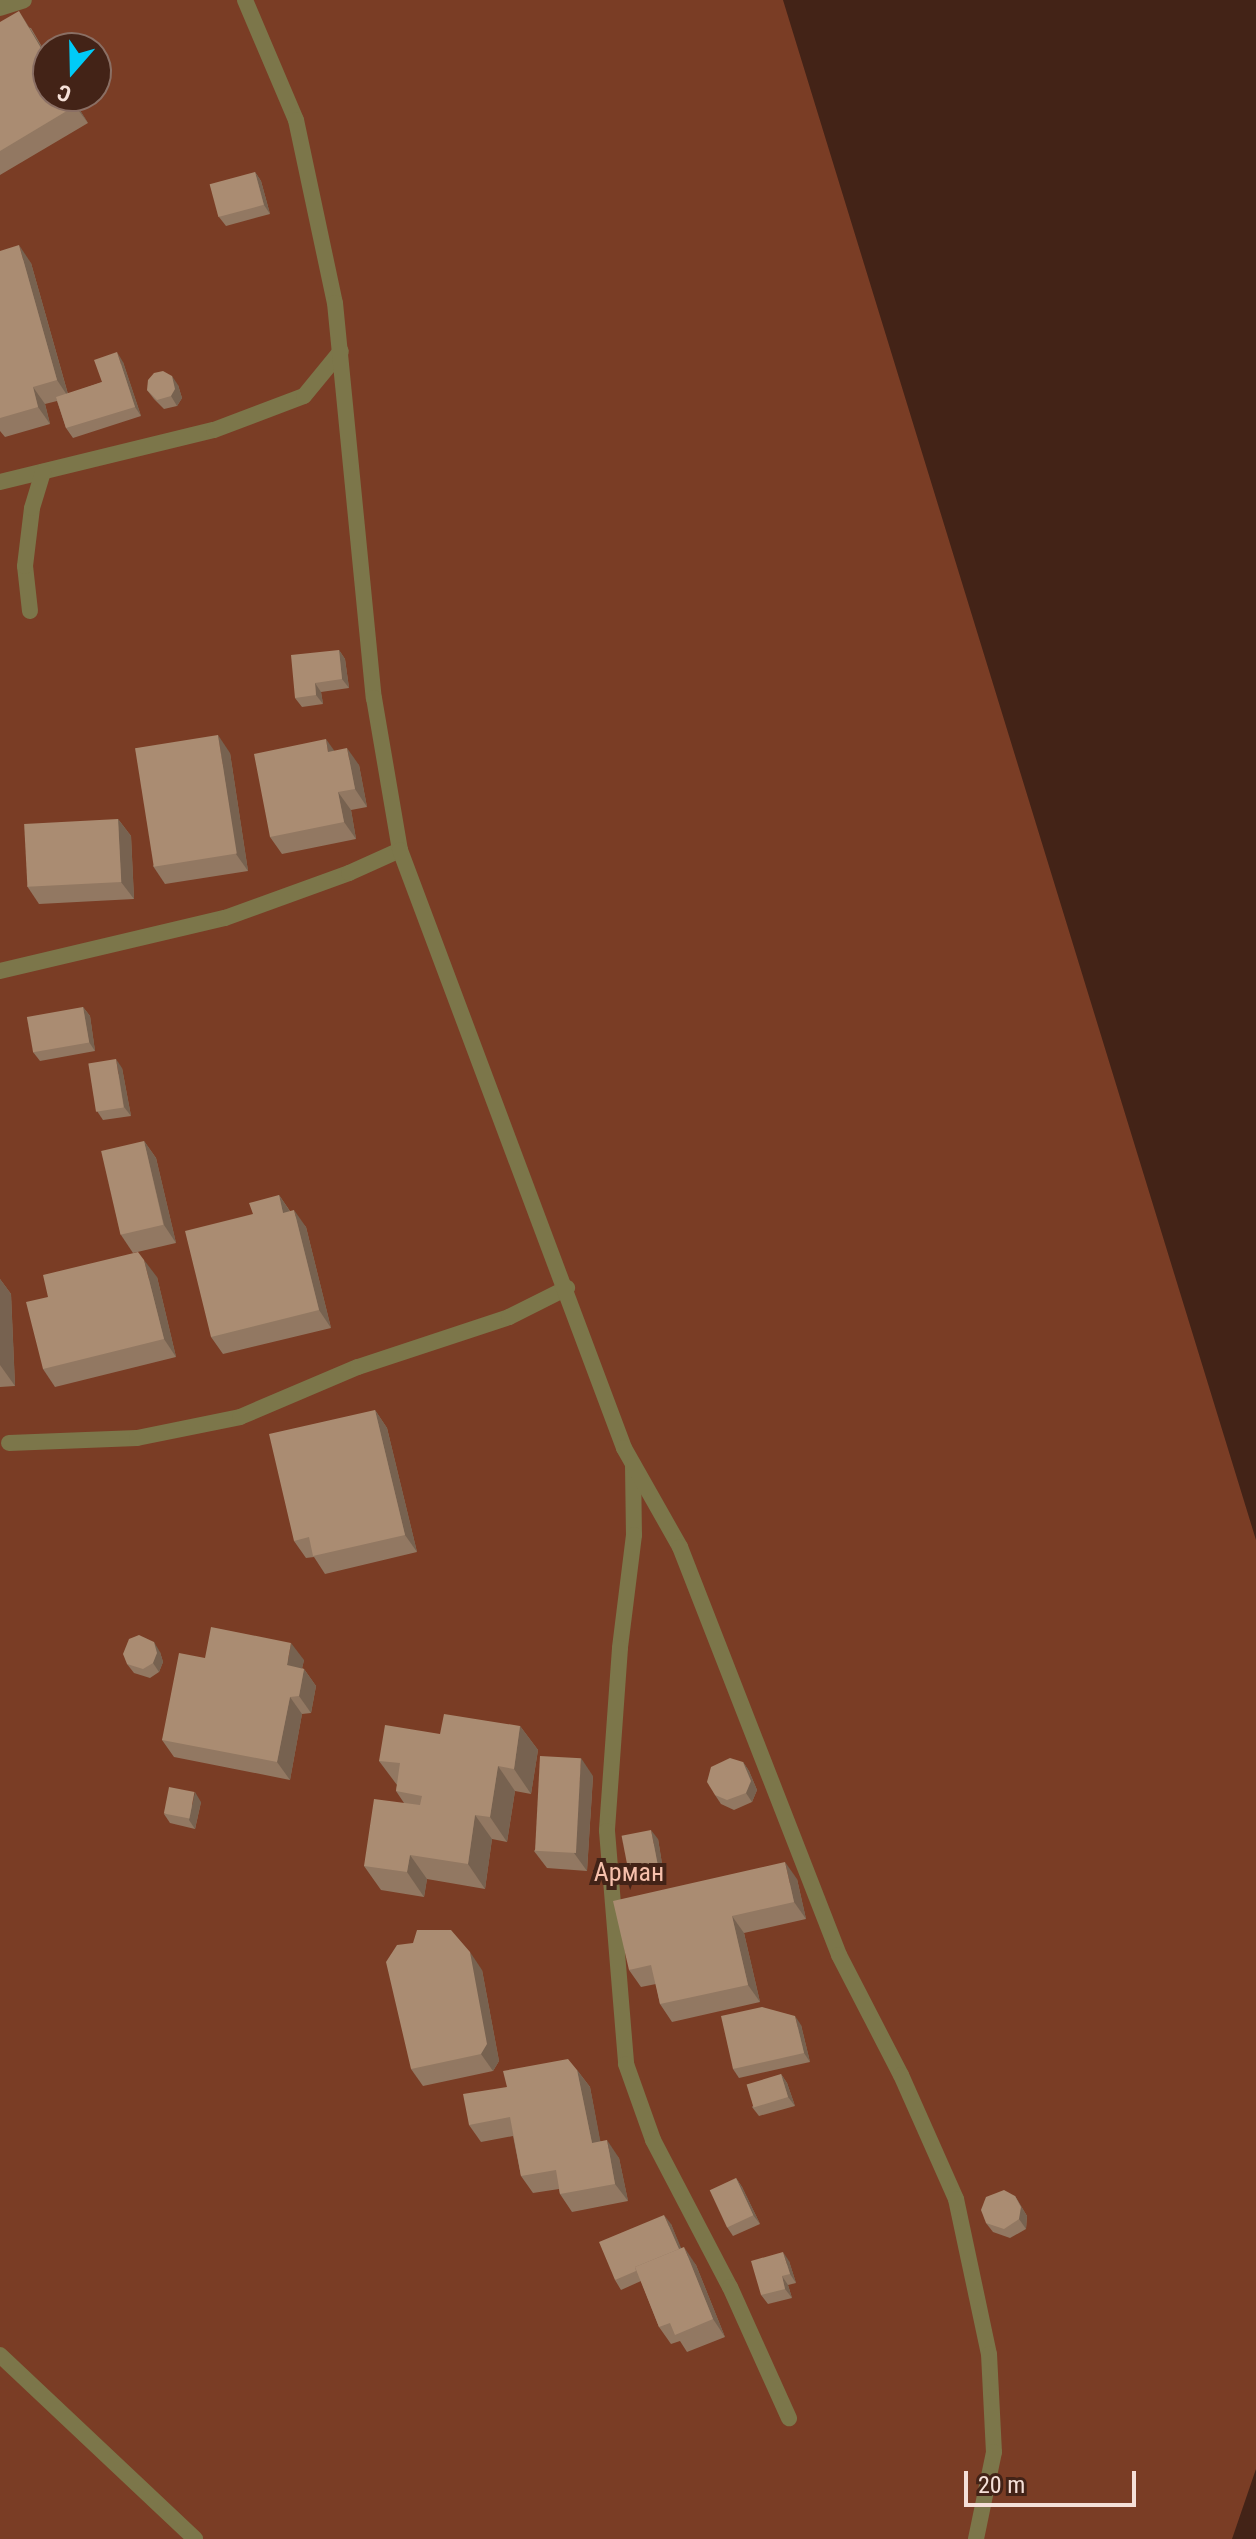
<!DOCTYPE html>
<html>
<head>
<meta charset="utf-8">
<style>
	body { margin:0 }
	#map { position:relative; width:1256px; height:2539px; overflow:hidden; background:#432317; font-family:"Roboto Condensed",sans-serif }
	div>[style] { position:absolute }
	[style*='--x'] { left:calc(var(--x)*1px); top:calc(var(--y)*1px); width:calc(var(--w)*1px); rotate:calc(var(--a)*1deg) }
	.green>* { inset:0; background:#7a3d25 }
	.service>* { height:16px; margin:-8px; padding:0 8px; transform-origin:8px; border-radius:8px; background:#7c764a }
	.minor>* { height:16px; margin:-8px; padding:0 8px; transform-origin:8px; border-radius:8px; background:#7c764a }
	.wall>* { inset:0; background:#927862 }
	.shaded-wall>* { inset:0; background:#776250 }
	.building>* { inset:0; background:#aa8c72; transform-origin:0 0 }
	span { translate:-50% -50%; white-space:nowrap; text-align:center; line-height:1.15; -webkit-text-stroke:8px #432317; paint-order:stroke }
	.park-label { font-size:26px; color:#f6c0ac }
	.north { position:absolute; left:32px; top:32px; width:80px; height:80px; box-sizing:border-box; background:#432317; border:2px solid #8a6f64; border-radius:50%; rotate:200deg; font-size:22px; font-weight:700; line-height:32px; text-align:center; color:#f5e0d8 }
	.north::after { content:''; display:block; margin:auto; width:28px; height:36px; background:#00cbf8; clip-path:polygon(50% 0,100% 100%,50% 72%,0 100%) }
	.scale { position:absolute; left:964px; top:2471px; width:172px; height:36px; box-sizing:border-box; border:4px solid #f5e0d8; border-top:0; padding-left:10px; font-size:24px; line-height:28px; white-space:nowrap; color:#f5e0d8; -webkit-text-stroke:6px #432317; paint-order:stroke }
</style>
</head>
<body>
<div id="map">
	<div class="green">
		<div style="clip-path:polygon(evenodd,0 0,783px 0,1256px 1540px,1256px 2469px,1232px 2539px,0 2539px,0 0,48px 48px,96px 48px,96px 96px,48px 96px,48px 48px)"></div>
	</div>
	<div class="service">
		<div style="--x:0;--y:8;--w:25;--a:-18"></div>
		<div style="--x:0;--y:482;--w:220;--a:-13.7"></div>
		<div style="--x:214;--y:430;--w:96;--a:-20.7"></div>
		<div style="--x:304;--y:396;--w:58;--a:-50.6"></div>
		<div style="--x:30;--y:611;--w:45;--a:-96.3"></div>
		<div style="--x:25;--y:566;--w:58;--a:-83.1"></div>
		<div style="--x:32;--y:508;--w:38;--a:-73"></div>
		<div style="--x:0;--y:971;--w:231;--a:-13.3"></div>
		<div style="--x:225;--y:918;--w:132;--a:-19.9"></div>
		<div style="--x:349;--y:873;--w:56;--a:-24.3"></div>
		<div style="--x:9;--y:1443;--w:128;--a:-2.2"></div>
		<div style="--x:137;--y:1438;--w:105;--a:-11.5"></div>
		<div style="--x:240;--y:1417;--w:128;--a:-23"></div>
		<div style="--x:358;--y:1367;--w:159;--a:-18.3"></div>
		<div style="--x:509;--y:1317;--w:65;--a:-26.6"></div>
		<div style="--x:633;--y:1465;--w:70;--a:89.2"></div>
		<div style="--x:634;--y:1535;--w:114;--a:97.1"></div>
		<div style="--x:620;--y:1648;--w:183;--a:94.1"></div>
		<div style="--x:607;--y:1831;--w:234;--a:85.3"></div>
		<div style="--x:626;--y:2064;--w:81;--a:70.4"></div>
		<div style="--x:653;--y:2140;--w:166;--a:62.4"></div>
		<div style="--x:730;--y:2287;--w:144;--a:65.8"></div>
	</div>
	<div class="minor">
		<div style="--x:245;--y:0;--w:130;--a:67"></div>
		<div style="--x:296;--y:120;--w:187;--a:78"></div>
		<div style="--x:335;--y:303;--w:397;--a:84.4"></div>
		<div style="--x:374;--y:698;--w:154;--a:80.3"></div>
		<div style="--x:400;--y:850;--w:639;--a:69.46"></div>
		<div style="--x:624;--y:1448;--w:114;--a:60.5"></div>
		<div style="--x:680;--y:1547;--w:438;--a:68.7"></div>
		<div style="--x:839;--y:1955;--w:135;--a:62.7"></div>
		<div style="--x:901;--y:2075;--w:136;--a:66.1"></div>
		<div style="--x:956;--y:2199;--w:158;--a:78"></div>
		<div style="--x:989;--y:2354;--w:98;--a:87.1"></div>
		<div style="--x:994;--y:2452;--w:89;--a:101.7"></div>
		<div style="--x:0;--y:2355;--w:268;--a:43.3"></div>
	</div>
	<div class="wall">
		<div style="clip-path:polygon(0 22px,31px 28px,48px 57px,48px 96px,71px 96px,88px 123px,0 175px)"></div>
		<div style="clip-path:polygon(255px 172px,261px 181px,270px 214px,226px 226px,219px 217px)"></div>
		<div style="clip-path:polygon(0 251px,31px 263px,68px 394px,102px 382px,123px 362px,141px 416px,73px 438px,66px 428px,57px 401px,45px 404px,50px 424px,5px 437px,0 431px)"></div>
		<div style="clip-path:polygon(178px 385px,182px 398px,177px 406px,164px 409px,154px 399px,147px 390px)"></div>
		<div style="clip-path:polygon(339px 650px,345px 659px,349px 688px,321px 692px,323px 704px,302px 707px,295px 698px)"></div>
		<div style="clip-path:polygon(334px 751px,359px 765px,367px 807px,351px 810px,356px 839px,282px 854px,270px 837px)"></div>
		<div style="clip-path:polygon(230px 753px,248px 871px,165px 884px,153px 866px)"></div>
		<div style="clip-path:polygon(118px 819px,131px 836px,134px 899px,39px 904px,27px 886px)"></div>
		<div style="clip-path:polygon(83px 1007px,90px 1016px,95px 1051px,40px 1061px,33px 1052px)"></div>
		<div style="clip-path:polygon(122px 1068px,131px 1116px,103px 1120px,97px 1111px)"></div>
		<div style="clip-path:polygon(144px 1141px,156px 1158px,176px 1243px,133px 1253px,121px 1235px)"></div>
		<div style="clip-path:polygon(279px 1195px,290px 1211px,306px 1227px,331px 1328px,223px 1354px,211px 1337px,253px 1214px)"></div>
		<div style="clip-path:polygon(157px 1277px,176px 1357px,55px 1387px,43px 1369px,48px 1297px)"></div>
		<div style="clip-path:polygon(0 1279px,11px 1294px,15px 1386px,0 1387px)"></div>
		<div style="clip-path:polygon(375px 1410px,387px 1428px,417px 1552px,325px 1574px,314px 1557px,306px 1558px,294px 1541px)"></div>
		<div style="clip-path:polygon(160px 1652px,163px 1662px,159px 1672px,150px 1678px,134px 1673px,127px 1664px)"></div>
		<div style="clip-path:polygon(205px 1658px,304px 1660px,302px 1668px,304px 1669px,316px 1686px,311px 1713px,302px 1714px,290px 1780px,174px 1757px,162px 1740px)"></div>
		<div style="clip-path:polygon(520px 1726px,538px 1750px,531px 1794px,515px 1791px,507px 1842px,492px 1839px,485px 1889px,427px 1879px,424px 1897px,381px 1890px,364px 1866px,404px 1803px,396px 1791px,397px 1785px,379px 1761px,440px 1734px)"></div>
		<div style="clip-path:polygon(743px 1762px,749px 1771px,757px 1790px,752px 1802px,734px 1810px,721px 1804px,715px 1795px)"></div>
		<div style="clip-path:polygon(593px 1776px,587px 1871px,547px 1868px,534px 1851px)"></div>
		<div style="clip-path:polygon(201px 1802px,195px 1829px,170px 1823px,164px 1814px)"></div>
		<div style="clip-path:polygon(658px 1839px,664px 1876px,633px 1882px,627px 1872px)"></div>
		<div style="clip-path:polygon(797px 1879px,806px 1919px,744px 1933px,760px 2002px,672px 2022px,660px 2004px,656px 1984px,641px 1987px,629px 1970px)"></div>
		<div style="clip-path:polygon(482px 1970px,499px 2061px,493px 2071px,423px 2086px,411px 2069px)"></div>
		<div style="clip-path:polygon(801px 2025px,810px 2062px,739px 2078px,733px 2069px)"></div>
		<div style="clip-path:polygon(577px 2070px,590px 2087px,600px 2141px,619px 2158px,628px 2201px,572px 2212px,560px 2194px,559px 2189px,533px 2193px,521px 2176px,513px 2136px,481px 2142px,469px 2125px,507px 2087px)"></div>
		<div style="clip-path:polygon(781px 2074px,787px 2083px,795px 2106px,759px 2116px,752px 2107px)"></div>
		<div style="clip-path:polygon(736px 2178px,742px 2187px,760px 2224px,733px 2236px,727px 2227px)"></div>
		<div style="clip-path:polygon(1015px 2196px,1027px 2216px,1026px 2229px,1010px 2238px,993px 2232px,986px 2223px)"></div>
		<div style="clip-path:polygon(671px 2224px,681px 2249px,696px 2265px,725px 2337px,687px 2352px,680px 2341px,671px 2344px,659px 2327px,641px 2281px,621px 2290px,615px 2280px)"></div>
		<div style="clip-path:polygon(789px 2261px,796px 2283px,788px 2285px,792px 2298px,768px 2304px,761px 2295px)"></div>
	</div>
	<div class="shaded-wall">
		<div style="clip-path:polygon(19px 11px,48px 57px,48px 60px)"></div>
		<div style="clip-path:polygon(70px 96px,71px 96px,88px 123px,75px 106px)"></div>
		<div style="clip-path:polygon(255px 172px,261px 181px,270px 214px,264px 205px)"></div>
		<div style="clip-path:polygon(19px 245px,31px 263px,69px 398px,57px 380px)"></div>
		<div style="clip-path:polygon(117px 352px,123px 362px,141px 416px,135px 407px)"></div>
		<div style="clip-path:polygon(172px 376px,178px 385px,182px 398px,177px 406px,171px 396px)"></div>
		<div style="clip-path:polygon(33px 387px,45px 404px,50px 424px,38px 407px)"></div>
		<div style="clip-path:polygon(339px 650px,345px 659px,349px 688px,342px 679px)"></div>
		<div style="clip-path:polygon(315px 683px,321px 692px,323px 704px,316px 695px)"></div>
		<div style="clip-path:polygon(218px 735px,230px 753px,248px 871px,236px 854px)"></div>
		<div style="clip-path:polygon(326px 739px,338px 756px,328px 752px)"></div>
		<div style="clip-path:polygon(347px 748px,359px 765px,367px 807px,355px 789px)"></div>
		<div style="clip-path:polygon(338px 792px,351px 810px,356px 839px,344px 822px)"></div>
		<div style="clip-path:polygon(118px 819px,131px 836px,134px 899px,121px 882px)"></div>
		<div style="clip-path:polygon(83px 1007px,90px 1016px,95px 1051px,89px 1042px)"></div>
		<div style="clip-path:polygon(116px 1059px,122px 1068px,131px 1116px,124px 1107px)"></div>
		<div style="clip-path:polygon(144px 1141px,156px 1158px,176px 1243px,164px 1225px)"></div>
		<div style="clip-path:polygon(279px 1195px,291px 1213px,283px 1213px)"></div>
		<div style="clip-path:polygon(294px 1210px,306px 1227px,331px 1328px,319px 1310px)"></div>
		<div style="clip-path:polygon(144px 1260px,157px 1277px,176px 1357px,164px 1339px)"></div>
		<div style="clip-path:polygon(0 1279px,11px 1294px,15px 1386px,0 1365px)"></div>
		<div style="clip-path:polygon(375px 1410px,387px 1428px,417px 1552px,405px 1535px)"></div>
		<div style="clip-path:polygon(154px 1642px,160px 1652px,163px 1662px,159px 1672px,153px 1663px)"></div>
		<div style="clip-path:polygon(291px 1643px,304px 1660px,299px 1683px,287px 1665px)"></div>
		<div style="clip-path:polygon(304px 1669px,316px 1686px,311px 1713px,299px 1696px)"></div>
		<div style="clip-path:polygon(290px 1697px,302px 1714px,290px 1780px,277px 1762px)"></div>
		<div style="clip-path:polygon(520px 1726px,538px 1750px,531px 1794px,514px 1769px)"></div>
		<div style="clip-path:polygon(581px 1758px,593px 1776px,587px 1871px,574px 1853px)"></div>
		<div style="clip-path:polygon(743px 1762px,749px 1771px,757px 1790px,752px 1802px,746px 1793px)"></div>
		<div style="clip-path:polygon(498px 1766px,515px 1791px,507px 1842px,490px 1817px)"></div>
		<div style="clip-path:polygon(195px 1792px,201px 1802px,195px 1829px,189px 1820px)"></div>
		<div style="clip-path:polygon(475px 1815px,492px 1839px,485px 1889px,468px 1864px)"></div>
		<div style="clip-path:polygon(651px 1830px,658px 1839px,664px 1876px,658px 1867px)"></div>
		<div style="clip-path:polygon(410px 1855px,427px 1879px,424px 1897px,407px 1872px)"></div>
		<div style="clip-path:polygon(785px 1862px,797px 1879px,806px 1919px,794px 1902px)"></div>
		<div style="clip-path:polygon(732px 1916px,744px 1933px,760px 2002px,748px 1985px)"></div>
		<div style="clip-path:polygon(470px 1952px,482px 1970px,499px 2061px,493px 2071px,481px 2054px)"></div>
		<div style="clip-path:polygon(795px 2016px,801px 2025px,810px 2062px,804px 2053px)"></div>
		<div style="clip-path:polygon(577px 2070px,590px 2087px,604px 2160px,592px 2143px)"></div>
		<div style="clip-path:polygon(781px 2074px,787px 2083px,795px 2106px,788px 2097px)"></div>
		<div style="clip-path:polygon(607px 2140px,619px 2158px,628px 2201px,615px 2184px)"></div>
		<div style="clip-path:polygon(736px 2178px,742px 2187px,760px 2224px,753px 2215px)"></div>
		<div style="clip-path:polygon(1015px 2196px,1027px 2216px,1026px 2229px,1019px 2219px)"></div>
		<div style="clip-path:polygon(664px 2215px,671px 2224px,687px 2262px,680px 2252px)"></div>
		<div style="clip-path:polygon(684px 2247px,696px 2265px,725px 2337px,713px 2319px)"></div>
		<div style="clip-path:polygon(783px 2252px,789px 2261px,796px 2283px,790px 2274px)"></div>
		<div style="clip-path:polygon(782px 2276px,788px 2285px,792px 2298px,785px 2289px)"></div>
	</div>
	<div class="building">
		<div style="clip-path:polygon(19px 11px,48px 60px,48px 96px,70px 96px,75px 106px,0 151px,0 22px)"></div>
		<div style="left:255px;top:172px;width:34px;height:47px;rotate:75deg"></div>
		<div style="clip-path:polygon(19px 245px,57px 380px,33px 387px,38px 407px,0 418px,0 251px)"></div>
		<div style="clip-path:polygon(117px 352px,135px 407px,66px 428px,56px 397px,102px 382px,94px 360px)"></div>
		<div style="clip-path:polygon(163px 371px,172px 376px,175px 389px,171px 396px,157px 400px,147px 390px,148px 380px,154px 373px)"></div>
		<div style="clip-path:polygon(339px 650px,342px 679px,315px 683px,316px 695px,295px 698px,291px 655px)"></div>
		<div style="left:218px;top:735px;width:120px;height:84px;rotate:81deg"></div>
		<div style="clip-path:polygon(326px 739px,328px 752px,347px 748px,355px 789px,338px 792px,344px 822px,270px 837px,254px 754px)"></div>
		<div style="left:118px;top:819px;width:63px;height:94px;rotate:87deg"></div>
		<div style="left:83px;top:1007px;width:36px;height:57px;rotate:80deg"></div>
		<div style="left:116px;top:1059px;width:49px;height:28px;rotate:81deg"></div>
		<div style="left:144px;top:1141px;width:86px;height:44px;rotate:77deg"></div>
		<div style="clip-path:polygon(279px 1195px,283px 1213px,294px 1210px,319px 1310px,211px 1337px,185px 1231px,253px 1214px,249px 1203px)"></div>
		<div style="clip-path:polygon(138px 1252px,144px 1260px,164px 1339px,43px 1369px,26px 1302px,48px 1297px,43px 1275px)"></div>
		<div style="clip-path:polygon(375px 1410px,405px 1535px,313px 1556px,309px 1537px,294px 1541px,269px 1434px)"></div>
		<div style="clip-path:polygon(211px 1627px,291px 1643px,287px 1665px,304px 1669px,299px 1696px,290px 1697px,277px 1762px,162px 1740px,179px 1653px,205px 1658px)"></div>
		<div style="clip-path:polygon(139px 1635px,154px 1642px,157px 1653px,153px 1663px,143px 1669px,127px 1664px,123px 1654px,129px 1639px)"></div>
		<div style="clip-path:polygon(444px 1714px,520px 1726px,514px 1769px,498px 1766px,490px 1817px,475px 1815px,468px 1864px,410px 1855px,407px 1872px,364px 1866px,374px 1799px,420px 1805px,422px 1796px,396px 1791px,400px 1763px,379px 1761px,385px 1725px,440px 1734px)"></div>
		<div style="left:540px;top:1756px;width:41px;height:95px;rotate:3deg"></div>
		<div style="clip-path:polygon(730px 1758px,743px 1762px,751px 1781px,746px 1793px,727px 1800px,715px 1795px,707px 1782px,711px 1767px)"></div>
		<div style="left:169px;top:1787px;width:26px;height:27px;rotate:11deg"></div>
		<div style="left:651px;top:1830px;width:38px;height:30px;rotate:79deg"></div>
		<div style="clip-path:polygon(785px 1862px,794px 1902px,732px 1916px,748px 1985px,660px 2004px,651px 1965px,629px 1970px,613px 1901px)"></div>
		<div style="clip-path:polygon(417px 1930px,451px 1930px,470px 1952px,487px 2044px,481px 2054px,411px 2069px,386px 1962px,397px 1945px,413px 1943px)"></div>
		<div style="clip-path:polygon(762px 2007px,795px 2016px,804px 2053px,733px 2069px,721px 2016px)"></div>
		<div style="clip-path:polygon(568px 2059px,577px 2070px,592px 2143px,607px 2140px,615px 2184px,560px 2194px,556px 2170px,521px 2176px,510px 2117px,469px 2125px,463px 2094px,507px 2087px,503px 2071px)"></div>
		<div style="left:781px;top:2074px;width:24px;height:36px;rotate:73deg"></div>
		<div style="left:736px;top:2178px;width:41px;height:29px;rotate:65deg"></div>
		<div style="clip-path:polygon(1004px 2190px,1015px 2196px,1021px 2207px,1019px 2219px,1004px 2229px,986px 2223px,981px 2210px,986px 2197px)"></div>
		<div style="clip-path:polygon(664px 2215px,679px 2249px,635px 2267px,636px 2271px,615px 2280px,599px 2242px)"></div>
		<div style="clip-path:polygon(684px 2247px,713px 2319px,675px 2335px,670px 2323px,659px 2327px,635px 2267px)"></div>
		<div style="clip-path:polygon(783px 2252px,790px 2274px,782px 2276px,785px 2289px,761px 2295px,751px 2261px)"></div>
	</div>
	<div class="park-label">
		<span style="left:629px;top:1873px">Арман</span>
	</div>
	<div class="north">С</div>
	<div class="scale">20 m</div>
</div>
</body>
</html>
